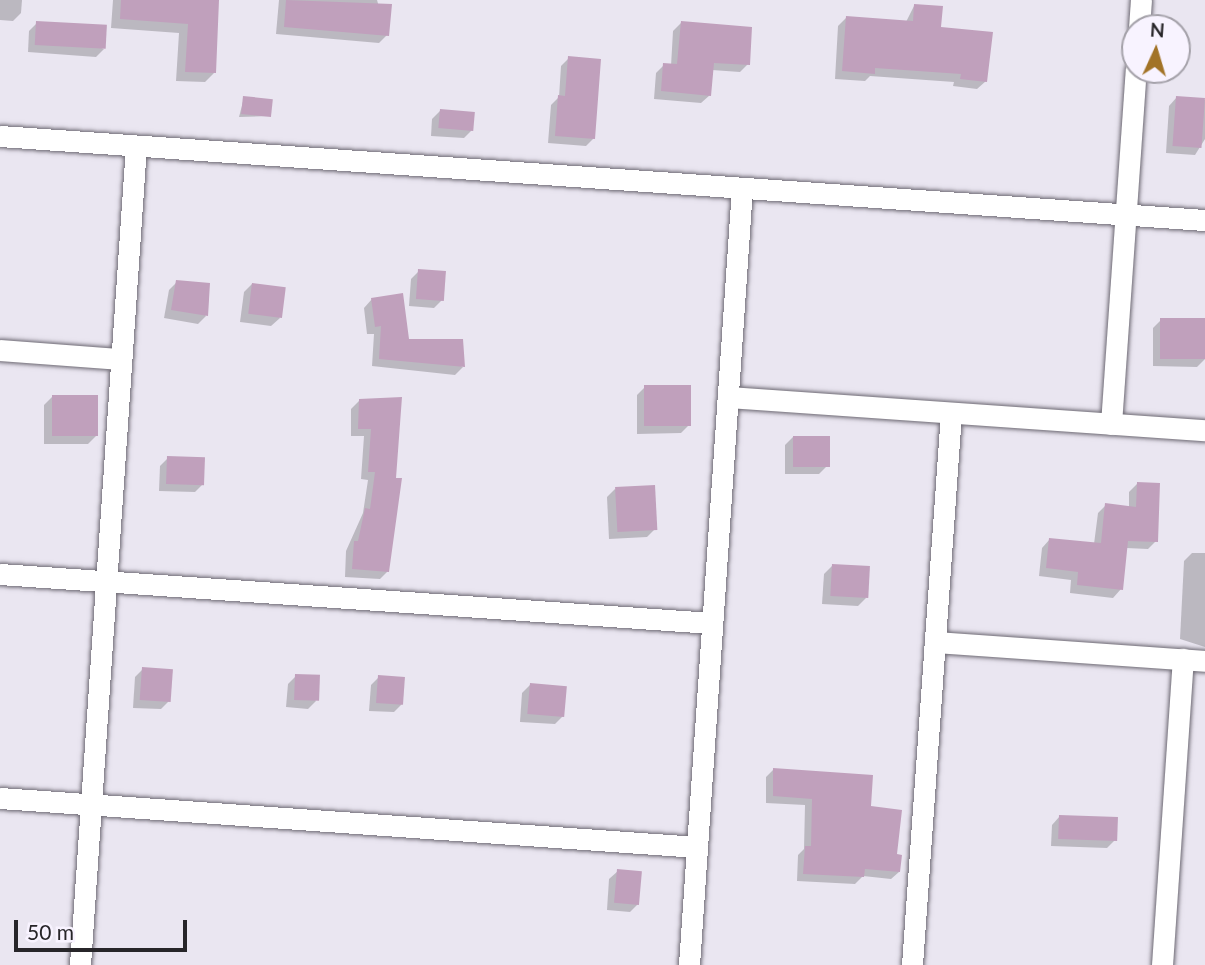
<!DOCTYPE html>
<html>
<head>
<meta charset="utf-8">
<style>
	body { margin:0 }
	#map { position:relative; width:1205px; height:965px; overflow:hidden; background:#eae6f1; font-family:Lato,sans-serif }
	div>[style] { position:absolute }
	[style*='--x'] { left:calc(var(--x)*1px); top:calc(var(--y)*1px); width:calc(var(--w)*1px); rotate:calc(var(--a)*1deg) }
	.shadow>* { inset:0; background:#0003 }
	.building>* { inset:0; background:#c0a0bc; transform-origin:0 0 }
	.roads { filter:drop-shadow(0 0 2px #6d6973) drop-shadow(0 0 2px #6d6973) }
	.minor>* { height:21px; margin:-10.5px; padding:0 10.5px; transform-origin:10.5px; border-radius:10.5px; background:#fff }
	span { translate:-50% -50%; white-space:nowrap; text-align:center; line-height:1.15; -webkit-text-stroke:5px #f8f3ff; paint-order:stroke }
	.north { position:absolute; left:1121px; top:14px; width:70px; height:70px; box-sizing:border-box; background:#f8f3ff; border:2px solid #a4a1a9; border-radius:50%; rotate:4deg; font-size:19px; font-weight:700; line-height:28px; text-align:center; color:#272529 }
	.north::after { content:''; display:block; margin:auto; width:24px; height:32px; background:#a27327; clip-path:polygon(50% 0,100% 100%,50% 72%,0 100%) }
	.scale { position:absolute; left:14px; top:920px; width:173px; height:32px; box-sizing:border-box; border:4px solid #272529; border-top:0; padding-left:9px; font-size:21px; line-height:24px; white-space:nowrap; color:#272529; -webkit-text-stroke:5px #f8f3ff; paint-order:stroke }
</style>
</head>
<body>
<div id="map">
	<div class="shadow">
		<div style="clip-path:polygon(0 0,22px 0,21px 13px,13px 21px,0 20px)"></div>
		<div style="clip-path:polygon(113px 0,216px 0,214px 73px,205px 82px,176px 81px,179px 33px,111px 28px)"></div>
		<div style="clip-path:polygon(279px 0,377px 0,387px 35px,379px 43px,276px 34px)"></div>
		<div style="clip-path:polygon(914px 6px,986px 81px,977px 89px,953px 86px,954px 82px,870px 76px,865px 81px,835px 79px,838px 26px,846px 18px,906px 22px)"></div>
		<div style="clip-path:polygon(37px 23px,104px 49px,96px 57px,28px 52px,29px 31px)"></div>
		<div style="clip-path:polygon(681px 23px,748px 64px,740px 72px,712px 70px,710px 95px,701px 103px,654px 99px,656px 73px,664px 65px,671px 66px,673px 31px)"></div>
		<div style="clip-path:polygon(569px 58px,594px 138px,586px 146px,548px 143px,551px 105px,559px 97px,561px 66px)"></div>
		<div style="clip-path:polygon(1177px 97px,1205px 100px,1205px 139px,1195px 155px,1166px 153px,1169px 106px)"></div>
		<div style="clip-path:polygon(244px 98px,270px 116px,239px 117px)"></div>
		<div style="clip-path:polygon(440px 111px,472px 130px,464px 138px,431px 136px,432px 119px)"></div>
		<div style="clip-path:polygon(419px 271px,442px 300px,434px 308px,409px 306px,411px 279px)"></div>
		<div style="clip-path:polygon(177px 282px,206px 316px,198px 324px,164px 318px,169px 290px)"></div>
		<div style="clip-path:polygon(252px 284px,280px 318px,271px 326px,240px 322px,244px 292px)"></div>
		<div style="clip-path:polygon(372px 299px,408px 341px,463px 367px,455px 375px,372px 366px,374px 334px,367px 334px,364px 308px)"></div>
		<div style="clip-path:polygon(1161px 320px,1205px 359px,1197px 367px,1153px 366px,1153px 328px)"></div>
		<div style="clip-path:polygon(645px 387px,689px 425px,681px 433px,637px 434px,637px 395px)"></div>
		<div style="clip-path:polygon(52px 397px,96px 436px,88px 444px,44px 444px,44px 405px)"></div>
		<div style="clip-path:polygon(400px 399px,388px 571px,380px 579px,345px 577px,346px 551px,363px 513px,368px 480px,361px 479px,364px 436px,351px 436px,351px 409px,359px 401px)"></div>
		<div style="clip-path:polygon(793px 437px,827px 466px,819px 474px,785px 474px,785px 445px)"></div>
		<div style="clip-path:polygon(168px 458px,203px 484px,195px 492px,159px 491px,160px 466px)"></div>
		<div style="clip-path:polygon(1137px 484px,1156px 541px,1148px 549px,1126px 548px,1121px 589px,1113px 598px,1070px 593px,1071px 580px,1039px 576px,1042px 548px,1050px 539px,1094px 544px,1098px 513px,1106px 505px,1129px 508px,1129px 492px)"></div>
		<div style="clip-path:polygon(615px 489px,655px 529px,647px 537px,609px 539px,607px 497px)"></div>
		<div style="clip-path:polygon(1192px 553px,1205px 553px,1205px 647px,1180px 639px,1184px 561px)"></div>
		<div style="clip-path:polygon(832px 566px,866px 598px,858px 606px,822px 604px,824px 574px)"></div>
		<div style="clip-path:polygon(143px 669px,169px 701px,161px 709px,133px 708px,135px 677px)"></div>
		<div style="clip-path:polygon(296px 676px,316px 701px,308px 709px,286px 707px,288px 684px)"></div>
		<div style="clip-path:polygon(379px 677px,402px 704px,394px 712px,369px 711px,371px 685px)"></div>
		<div style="clip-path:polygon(530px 685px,563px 716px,555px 724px,520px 722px,522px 693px)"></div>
		<div style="clip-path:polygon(773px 770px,869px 807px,899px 872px,891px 879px,863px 876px,855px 884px,797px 881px,798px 855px,804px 849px,805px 805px,766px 803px,766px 777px)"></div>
		<div style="clip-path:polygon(1060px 816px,1115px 840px,1107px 848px,1051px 846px,1052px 825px)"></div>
		<div style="clip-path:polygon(618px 871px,638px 904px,630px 912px,607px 910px,609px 879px)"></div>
	</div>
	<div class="building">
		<div style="clip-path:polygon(121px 0,219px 0,216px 73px,185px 72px,188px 24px,120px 19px)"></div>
		<div style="clip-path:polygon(286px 0,392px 4px,389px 36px,284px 27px)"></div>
		<div style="clip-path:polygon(914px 4px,943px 6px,941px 27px,993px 32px,987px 82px,960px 79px,961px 74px,875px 68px,875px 74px,842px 71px,846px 16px,913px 21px)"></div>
		<div style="left:36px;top:21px;width:71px;height:24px;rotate:3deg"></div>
		<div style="clip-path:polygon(681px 21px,752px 27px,750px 65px,714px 63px,711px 96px,661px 91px,663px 63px,677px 64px)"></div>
		<div style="clip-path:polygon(568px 56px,601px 59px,595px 139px,555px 136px,558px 95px,565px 96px)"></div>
		<div style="left:243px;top:96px;width:30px;height:18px;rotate:6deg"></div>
		<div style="left:1176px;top:96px;width:29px;height:50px;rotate:4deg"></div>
		<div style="left:440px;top:109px;width:35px;height:19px;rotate:5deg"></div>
		<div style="left:418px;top:269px;width:28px;height:30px;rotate:4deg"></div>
		<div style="clip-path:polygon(176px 280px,210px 283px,208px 316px,171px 310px)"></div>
		<div style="left:252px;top:283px;width:34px;height:31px;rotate:7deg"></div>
		<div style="clip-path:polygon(403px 293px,409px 339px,463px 339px,465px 367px,379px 359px,381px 326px,375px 327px,371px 298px)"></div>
		<div style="left:1160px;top:318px;width:45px;height:41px"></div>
		<div style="left:644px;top:385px;width:47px;height:41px"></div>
		<div style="left:52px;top:395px;width:46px;height:41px"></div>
		<div style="clip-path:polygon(402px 397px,396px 478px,402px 478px,389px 572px,352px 569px,354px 541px,358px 541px,365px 508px,370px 509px,375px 472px,368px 472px,371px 429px,358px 429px,359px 399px)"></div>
		<div style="left:793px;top:436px;width:37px;height:31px"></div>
		<div style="left:167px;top:456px;width:38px;height:28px;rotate:2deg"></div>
		<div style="clip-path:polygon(1137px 482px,1160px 483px,1158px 542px,1128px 541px,1123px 590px,1077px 585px,1078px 572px,1046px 568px,1049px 538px,1101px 543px,1105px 503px,1136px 507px)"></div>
		<div style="left:655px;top:485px;width:45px;height:40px;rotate:87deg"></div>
		<div style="left:832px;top:564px;width:38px;height:32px;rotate:3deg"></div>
		<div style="left:142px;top:667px;width:31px;height:33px;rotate:4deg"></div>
		<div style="left:295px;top:674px;width:25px;height:26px;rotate:2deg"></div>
		<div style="left:378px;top:675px;width:27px;height:28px;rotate:4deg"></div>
		<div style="left:530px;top:683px;width:37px;height:31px;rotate:5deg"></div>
		<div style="clip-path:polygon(773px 768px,873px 775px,871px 806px,902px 810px,897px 854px,902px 855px,900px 872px,865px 869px,864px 877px,803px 874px,805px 846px,811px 846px,812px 799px,773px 796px)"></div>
		<div style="left:1059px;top:815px;width:59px;height:24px;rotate:2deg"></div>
		<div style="left:617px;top:869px;width:25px;height:34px;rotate:5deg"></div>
	</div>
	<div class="roads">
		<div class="minor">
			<div style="--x:1139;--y:28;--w:28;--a:-86"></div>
			<div style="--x:0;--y:136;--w:1208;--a:3.99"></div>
			<div style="--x:0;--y:350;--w:121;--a:4.3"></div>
			<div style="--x:728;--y:397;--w:478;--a:4"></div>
			<div style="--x:1111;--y:424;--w:355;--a:-86"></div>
			<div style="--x:0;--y:574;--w:714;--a:3.94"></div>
			<div style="--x:935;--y:642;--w:271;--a:4"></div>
			<div style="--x:0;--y:798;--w:699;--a:4.02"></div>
			<div style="--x:80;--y:965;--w:821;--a:-86.09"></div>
			<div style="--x:689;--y:965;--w:779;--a:-86.1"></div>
			<div style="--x:912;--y:965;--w:553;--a:-85.96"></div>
			<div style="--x:1162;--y:965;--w:307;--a:-86.1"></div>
		</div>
	</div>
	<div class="north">N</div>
	<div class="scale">50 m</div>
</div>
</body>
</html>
